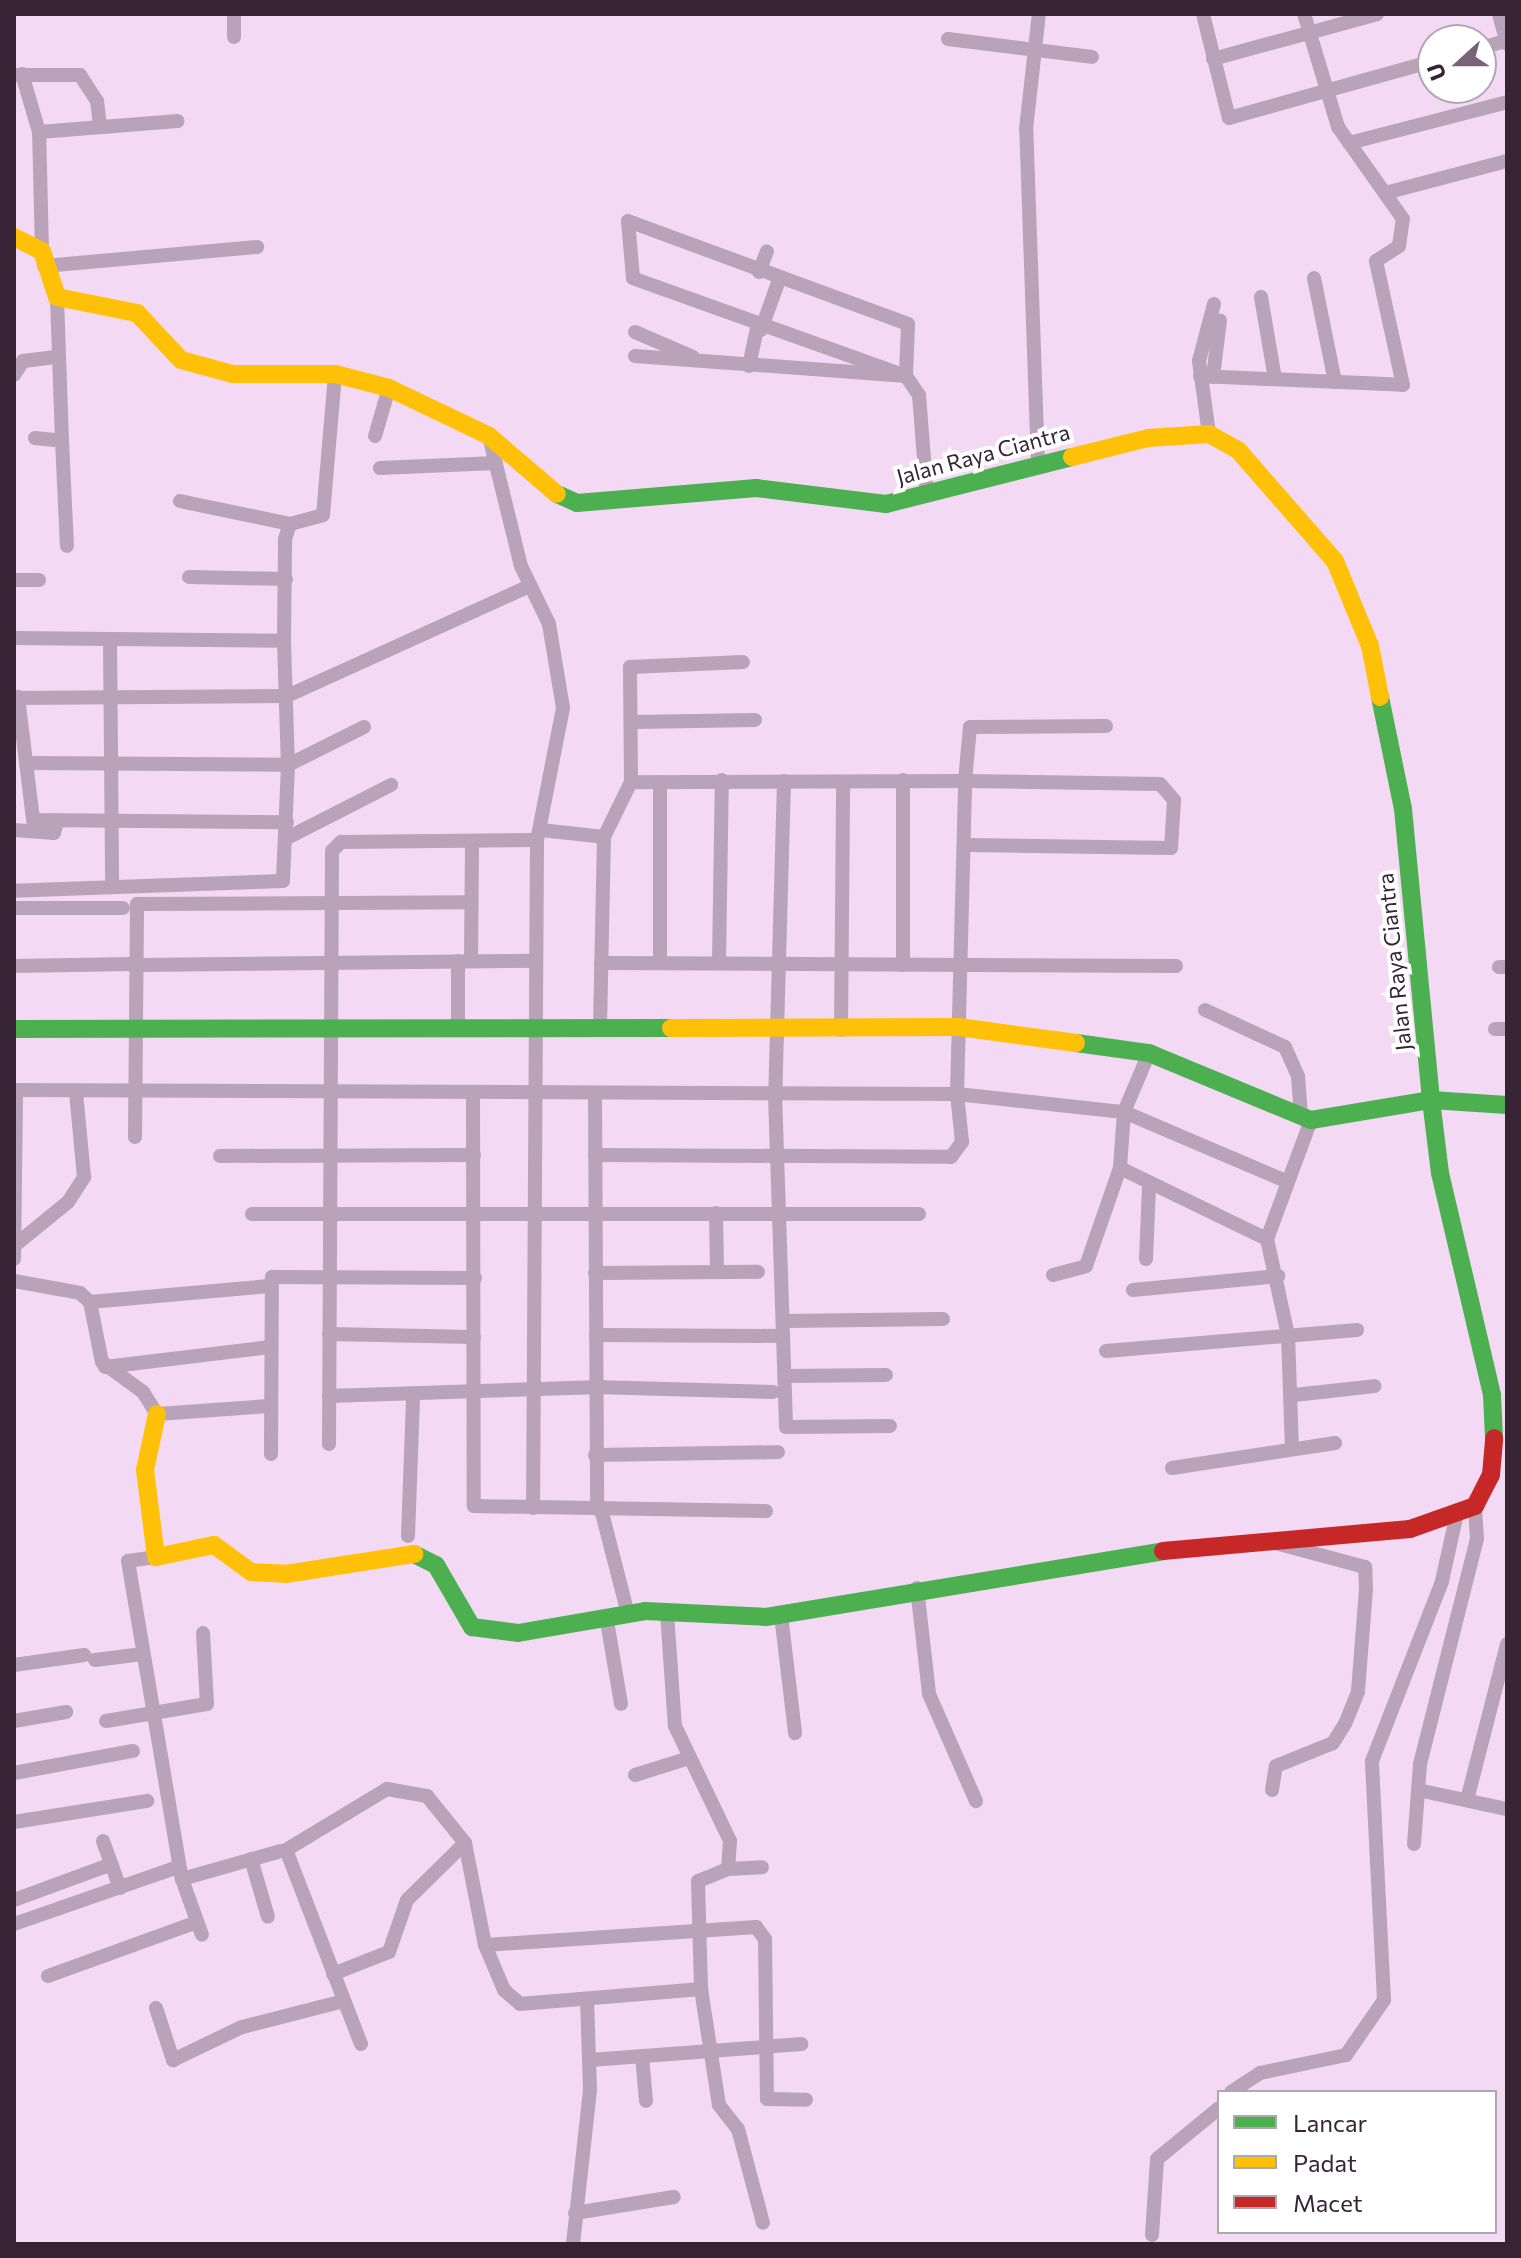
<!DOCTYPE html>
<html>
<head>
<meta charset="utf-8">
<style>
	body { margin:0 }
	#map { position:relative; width:1521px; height:2258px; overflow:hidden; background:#f3d9f3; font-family:Commissioner,sans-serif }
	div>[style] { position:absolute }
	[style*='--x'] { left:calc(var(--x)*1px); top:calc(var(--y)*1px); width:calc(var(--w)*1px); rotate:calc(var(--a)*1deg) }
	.street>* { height:14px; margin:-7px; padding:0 7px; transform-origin:7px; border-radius:7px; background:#b8a3b8 }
	.fast>* { height:18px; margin:-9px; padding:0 9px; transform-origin:9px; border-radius:9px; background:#4caf50 }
	.slow>* { height:18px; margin:-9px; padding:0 9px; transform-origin:9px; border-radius:9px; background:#ffc107 }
	.jam>* { height:18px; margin:-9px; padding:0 9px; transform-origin:9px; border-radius:9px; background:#c62828 }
	span { translate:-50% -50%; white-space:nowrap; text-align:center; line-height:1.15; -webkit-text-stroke:8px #fff; paint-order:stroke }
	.street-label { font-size:22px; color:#362436 }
	.frame { position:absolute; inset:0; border:16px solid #362436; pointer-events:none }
	.legend { position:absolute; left:1217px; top:2090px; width:280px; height:144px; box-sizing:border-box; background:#fff; border:2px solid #afa7af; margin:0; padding:10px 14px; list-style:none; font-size:24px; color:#362436 }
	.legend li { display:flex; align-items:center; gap:16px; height:40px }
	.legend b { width:40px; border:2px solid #afa7af }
	.north { position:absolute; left:1417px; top:24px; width:80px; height:80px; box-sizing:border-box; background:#fff; border:2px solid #afa7af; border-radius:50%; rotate:249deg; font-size:22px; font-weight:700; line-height:32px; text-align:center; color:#362436 }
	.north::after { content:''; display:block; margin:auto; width:28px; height:36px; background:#786378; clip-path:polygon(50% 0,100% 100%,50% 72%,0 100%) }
</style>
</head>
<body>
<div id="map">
	<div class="street">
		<div style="--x:1203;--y:14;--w:107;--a:76"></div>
		<div style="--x:1229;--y:118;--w:212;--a:-15.6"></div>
		<div style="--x:1499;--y:14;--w:31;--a:75"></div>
		<div style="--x:234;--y:37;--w:23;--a:-90"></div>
		<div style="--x:948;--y:39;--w:145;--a:7.1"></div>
		<div style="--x:1481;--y:48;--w:26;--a:-16"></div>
		<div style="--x:1213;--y:59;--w:170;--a:-15.3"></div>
		<div style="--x:22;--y:74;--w:60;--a:73.7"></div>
		<div style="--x:14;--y:75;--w:66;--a:0"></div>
		<div style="--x:80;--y:75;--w:31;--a:57"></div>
		<div style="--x:97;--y:101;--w:23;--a:83"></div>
		<div style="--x:1349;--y:143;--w:163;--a:-14.5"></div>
		<div style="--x:1385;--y:193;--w:126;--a:-14.7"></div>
		<div style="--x:628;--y:221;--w:298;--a:20.2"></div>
		<div style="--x:908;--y:324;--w:52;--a:92.2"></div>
		<div style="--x:906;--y:376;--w:290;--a:-160.3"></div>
		<div style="--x:633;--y:278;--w:57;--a:-95"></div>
		<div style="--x:42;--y:251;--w:119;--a:-91.4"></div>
		<div style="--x:39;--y:132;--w:139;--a:-4.5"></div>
		<div style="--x:44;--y:266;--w:214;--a:-5.1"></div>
		<div style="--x:759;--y:272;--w:22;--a:-69"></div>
		<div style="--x:1314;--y:278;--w:106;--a:78.6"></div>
		<div style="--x:1261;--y:297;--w:83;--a:80.3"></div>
		<div style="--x:761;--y:330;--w:53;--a:-70.2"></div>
		<div style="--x:635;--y:332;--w:63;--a:23.3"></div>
		<div style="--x:635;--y:356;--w:272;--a:4.2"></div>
		<div style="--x:906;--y:376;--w:23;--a:56"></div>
		<div style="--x:919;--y:395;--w:101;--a:85.5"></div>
		<div style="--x:749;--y:366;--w:39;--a:-78"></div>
		<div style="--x:14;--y:375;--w:17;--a:-57"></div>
		<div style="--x:23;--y:361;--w:35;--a:-7"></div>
		<div style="--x:1200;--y:376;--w:203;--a:2.5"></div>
		<div style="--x:1403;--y:385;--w:127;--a:-102.3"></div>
		<div style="--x:1376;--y:261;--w:27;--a:-33"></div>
		<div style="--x:1399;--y:246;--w:27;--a:-82"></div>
		<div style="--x:1403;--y:219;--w:113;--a:-125.2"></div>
		<div style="--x:1338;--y:127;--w:118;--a:-106.7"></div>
		<div style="--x:1213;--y:377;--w:57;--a:-83"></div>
		<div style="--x:1209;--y:434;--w:74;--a:-97.8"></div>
		<div style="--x:1199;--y:361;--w:59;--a:-75.3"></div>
		<div style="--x:375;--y:436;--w:50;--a:-73.7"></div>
		<div style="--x:489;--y:436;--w:134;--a:76.2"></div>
		<div style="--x:521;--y:566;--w:64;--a:64.2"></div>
		<div style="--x:549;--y:624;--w:85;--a:80.5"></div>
		<div style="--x:563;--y:708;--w:135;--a:101.1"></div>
		<div style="--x:537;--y:840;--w:668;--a:90.34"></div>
		<div style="--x:35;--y:438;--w:27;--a:6"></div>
		<div style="--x:62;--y:441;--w:144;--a:-92"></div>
		<div style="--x:62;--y:441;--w:105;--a:87.3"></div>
		<div style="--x:1038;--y:465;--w:336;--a:-92"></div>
		<div style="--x:1026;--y:129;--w:116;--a:-83.6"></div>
		<div style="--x:380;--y:468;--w:116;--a:-2.5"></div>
		<div style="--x:180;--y:501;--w:112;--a:11.8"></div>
		<div style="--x:189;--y:577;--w:97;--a:1.2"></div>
		<div style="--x:14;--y:580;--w:25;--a:0"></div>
		<div style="--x:14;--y:638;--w:270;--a:0.6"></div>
		<div style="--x:284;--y:641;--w:124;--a:88.2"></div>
		<div style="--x:288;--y:765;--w:116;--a:92.5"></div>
		<div style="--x:283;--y:881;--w:269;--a:177.9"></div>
		<div style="--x:110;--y:639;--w:248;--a:89.5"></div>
		<div style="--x:284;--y:641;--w:102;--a:-89.4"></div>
		<div style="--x:285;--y:539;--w:16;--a:-72"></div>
		<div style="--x:290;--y:524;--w:34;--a:-15"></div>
		<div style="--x:323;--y:515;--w:142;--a:-85.1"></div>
		<div style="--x:18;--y:697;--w:124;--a:83"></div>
		<div style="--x:33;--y:820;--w:254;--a:0.5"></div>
		<div style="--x:14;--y:698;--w:273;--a:-0.4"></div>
		<div style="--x:287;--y:696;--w:267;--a:-24.4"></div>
		<div style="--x:635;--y:722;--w:120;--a:-1"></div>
		<div style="--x:26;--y:763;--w:262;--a:0.4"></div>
		<div style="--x:288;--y:765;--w:85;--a:-26.6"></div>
		<div style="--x:784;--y:781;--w:313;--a:91.6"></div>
		<div style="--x:775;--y:1094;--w:333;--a:88.1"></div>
		<div style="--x:786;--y:1427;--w:104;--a:-0.6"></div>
		<div style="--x:660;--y:782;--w:179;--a:90"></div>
		<div style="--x:14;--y:830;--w:40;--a:4.3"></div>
		<div style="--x:54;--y:833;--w:11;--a:-75"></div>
		<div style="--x:541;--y:830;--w:63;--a:6.3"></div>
		<div style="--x:287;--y:838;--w:117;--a:-27"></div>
		<div style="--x:965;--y:845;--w:206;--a:0.8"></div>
		<div style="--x:1171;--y:848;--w:48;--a:-86.4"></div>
		<div style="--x:1174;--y:800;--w:21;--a:-131"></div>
		<div style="--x:1160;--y:784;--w:195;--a:-179.1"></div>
		<div style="--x:965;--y:781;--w:54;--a:-84.7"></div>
		<div style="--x:970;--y:727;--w:136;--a:-0.4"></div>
		<div style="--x:14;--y:908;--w:109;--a:0"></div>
		<div style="--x:471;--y:961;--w:119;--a:-89.5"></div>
		<div style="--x:719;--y:962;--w:182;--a:-89.1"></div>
		<div style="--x:601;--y:963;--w:575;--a:0.3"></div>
		<div style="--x:137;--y:965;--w:398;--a:-0.6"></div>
		<div style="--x:903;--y:965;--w:185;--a:-90"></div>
		<div style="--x:14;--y:966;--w:118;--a:-1"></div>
		<div style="--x:1499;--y:967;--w:8;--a:0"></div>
		<div style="--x:1205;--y:1010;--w:88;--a:24.8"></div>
		<div style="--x:1285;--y:1047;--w:32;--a:66"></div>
		<div style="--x:1298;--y:1076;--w:40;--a:85.7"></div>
		<div style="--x:600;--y:1027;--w:190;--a:-88.8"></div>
		<div style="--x:604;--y:837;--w:61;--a:-63.9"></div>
		<div style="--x:631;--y:782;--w:115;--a:-90.5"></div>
		<div style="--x:630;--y:667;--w:113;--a:-2.5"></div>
		<div style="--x:458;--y:1028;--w:67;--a:-90"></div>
		<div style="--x:1495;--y:1029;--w:12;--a:0"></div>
		<div style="--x:841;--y:1030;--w:248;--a:-89.5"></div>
		<div style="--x:1149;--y:1053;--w:64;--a:113"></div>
		<div style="--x:1124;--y:1112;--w:56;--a:94.1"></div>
		<div style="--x:1120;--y:1168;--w:163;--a:25.8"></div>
		<div style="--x:1267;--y:1239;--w:98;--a:77.7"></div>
		<div style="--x:1288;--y:1335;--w:113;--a:88"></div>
		<div style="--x:14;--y:1090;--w:943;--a:0.24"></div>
		<div style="--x:957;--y:1094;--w:168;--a:6.2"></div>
		<div style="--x:1124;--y:1112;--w:176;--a:23.1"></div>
		<div style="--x:595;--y:1094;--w:415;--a:89.7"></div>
		<div style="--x:473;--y:1095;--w:411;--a:89.9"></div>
		<div style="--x:474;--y:1506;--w:292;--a:1"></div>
		<div style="--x:135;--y:1137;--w:233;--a:-89.5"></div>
		<div style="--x:137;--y:904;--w:333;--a:-0.3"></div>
		<div style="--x:595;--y:1155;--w:356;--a:0.3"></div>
		<div style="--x:951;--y:1157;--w:19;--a:-54"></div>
		<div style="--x:962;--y:1142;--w:48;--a:-95.9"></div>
		<div style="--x:957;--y:1094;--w:313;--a:-88.5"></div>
		<div style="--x:965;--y:781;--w:334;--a:179.8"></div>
		<div style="--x:220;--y:1156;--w:254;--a:-0.2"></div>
		<div style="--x:716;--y:1213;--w:57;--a:89"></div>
		<div style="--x:252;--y:1214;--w:667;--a:0"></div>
		<div style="--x:1267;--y:1239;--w:127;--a:-69.7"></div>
		<div style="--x:14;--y:1246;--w:70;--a:-39.2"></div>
		<div style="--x:68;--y:1202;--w:30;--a:-57"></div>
		<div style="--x:84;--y:1177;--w:85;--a:-95.4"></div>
		<div style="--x:14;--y:1259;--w:169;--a:-89.3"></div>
		<div style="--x:1146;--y:1259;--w:73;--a:-87.6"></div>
		<div style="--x:595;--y:1273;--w:163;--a:-0.4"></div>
		<div style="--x:1053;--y:1275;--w:34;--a:-15"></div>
		<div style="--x:1086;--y:1266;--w:104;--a:-70.9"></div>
		<div style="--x:14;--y:1281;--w:67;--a:10.3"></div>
		<div style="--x:80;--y:1293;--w:13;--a:42"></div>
		<div style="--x:90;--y:1302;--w:180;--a:-5.1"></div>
		<div style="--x:1133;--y:1290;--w:146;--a:-5.5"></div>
		<div style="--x:90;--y:1302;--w:61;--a:78.7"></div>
		<div style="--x:102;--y:1362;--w:51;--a:36.2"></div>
		<div style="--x:143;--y:1392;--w:26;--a:58"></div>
		<div style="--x:157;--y:1414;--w:112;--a:-4.1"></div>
		<div style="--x:785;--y:1321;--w:158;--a:-0.7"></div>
		<div style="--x:329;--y:1334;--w:145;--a:1.2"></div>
		<div style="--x:596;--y:1335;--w:183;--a:0.3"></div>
		<div style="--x:1106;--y:1351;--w:252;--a:-4.8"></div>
		<div style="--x:105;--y:1367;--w:166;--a:-6.9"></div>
		<div style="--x:786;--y:1376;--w:100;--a:-0.6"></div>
		<div style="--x:1294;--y:1395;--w:81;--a:-6.3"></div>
		<div style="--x:329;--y:1396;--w:265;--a:-1.9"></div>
		<div style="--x:594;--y:1387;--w:179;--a:1.6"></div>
		<div style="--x:329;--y:1444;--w:593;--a:-89.71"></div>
		<div style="--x:332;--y:851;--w:13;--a:-45"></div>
		<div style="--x:341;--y:842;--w:196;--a:-0.6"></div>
		<div style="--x:271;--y:1454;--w:177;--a:-89.7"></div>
		<div style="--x:272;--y:1277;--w:203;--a:0.3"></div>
		<div style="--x:595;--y:1455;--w:183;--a:-0.9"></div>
		<div style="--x:1172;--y:1468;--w:165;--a:-8.7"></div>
		<div style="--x:601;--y:1509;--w:108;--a:75.6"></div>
		<div style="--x:408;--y:1536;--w:139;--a:-87.9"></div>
		<div style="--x:156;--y:1557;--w:28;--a:172"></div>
		<div style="--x:128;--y:1561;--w:323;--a:80.4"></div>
		<div style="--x:182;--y:1879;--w:103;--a:-15.8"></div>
		<div style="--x:917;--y:1588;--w:107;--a:83.5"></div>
		<div style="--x:929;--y:1694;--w:117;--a:66.3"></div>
		<div style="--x:667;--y:1613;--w:113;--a:86"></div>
		<div style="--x:675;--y:1726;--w:127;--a:64.4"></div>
		<div style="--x:730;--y:1841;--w:28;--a:94"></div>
		<div style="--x:728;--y:1869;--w:32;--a:158"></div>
		<div style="--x:698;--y:1881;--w:108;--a:88.4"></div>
		<div style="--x:701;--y:1989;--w:117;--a:81.2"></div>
		<div style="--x:719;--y:2105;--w:31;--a:52"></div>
		<div style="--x:738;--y:2129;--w:97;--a:75.1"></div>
		<div style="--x:781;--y:1615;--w:119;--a:83.2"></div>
		<div style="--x:607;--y:1621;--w:84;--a:80.4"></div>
		<div style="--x:95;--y:1660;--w:48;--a:-7.1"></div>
		<div style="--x:14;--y:1665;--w:71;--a:-8.1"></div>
		<div style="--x:14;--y:1721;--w:53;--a:-9.8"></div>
		<div style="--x:106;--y:1721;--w:102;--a:-9.6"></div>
		<div style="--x:207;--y:1704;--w:71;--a:-93.2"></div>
		<div style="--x:14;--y:1773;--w:121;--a:-10.5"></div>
		<div style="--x:635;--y:1775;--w:53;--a:-17.4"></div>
		<div style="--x:1272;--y:1790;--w:24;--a:-81"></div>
		<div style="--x:1276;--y:1766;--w:61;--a:-22"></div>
		<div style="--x:1333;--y:1743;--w:22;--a:-58"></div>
		<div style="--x:1345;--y:1724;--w:35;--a:-68"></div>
		<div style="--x:1358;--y:1691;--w:101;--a:-85.5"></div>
		<div style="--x:1366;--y:1590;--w:23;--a:-92"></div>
		<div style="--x:1365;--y:1567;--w:93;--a:-165.1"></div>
		<div style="--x:1418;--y:1790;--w:91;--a:12.1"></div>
		<div style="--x:1467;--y:1800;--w:161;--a:-75.6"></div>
		<div style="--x:14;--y:1822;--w:135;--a:-9"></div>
		<div style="--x:103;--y:1841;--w:50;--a:70.1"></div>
		<div style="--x:1414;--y:1844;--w:80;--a:-85.7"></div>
		<div style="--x:1420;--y:1764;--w:233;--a:-75.8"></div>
		<div style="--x:1477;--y:1538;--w:32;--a:-94"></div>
		<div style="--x:251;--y:1859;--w:60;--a:73.7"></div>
		<div style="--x:728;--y:1869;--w:34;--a:-3"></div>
		<div style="--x:182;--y:1879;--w:59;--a:70.3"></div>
		<div style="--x:14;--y:1900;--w:104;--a:-20.2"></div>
		<div style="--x:14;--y:1924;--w:174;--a:-19.2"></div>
		<div style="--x:485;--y:1945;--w:272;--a:-3.8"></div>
		<div style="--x:756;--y:1927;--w:15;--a:53"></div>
		<div style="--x:765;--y:1939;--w:160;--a:89.3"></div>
		<div style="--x:767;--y:2099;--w:39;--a:1"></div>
		<div style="--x:333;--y:1974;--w:60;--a:-21.4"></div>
		<div style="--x:389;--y:1952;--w:55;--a:-70.9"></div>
		<div style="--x:407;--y:1900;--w:81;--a:-44.5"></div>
		<div style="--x:48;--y:1976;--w:158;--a:-19.9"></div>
		<div style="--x:156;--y:2008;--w:55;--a:71.9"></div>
		<div style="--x:173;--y:2060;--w:76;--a:-25.6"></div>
		<div style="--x:242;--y:2027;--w:105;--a:-14.3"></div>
		<div style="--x:361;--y:2044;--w:208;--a:-111.1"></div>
		<div style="--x:286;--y:1850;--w:118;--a:-31.1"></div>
		<div style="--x:387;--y:1789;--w:41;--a:9.9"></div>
		<div style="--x:427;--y:1796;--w:60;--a:51"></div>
		<div style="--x:465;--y:1843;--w:104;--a:78.9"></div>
		<div style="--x:485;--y:1945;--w:49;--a:67.1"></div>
		<div style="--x:504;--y:1990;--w:21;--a:41"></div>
		<div style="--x:520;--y:2004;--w:182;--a:-4.7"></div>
		<div style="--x:642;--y:2056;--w:45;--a:84.9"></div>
		<div style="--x:590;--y:2060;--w:212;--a:-4.3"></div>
		<div style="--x:1231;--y:2092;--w:35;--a:-33"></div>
		<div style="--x:1260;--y:2073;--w:88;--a:-11.8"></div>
		<div style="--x:1346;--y:2055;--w:67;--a:-55.4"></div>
		<div style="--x:1384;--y:2000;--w:239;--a:-92.9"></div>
		<div style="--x:1372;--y:1761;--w:193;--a:-68.7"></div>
		<div style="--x:1442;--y:1581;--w:65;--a:-77.5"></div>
		<div style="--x:575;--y:2213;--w:100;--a:-9.2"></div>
		<div style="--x:1152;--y:2235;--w:76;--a:-86.2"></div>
		<div style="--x:1157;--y:2159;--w:80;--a:-39.4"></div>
		<div style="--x:573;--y:2244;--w:156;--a:-83.7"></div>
		<div style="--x:590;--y:2089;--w:89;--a:-91.9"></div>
	</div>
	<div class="fast">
		<div style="--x:557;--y:494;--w:22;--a:24"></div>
		<div style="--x:577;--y:503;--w:180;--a:-4.8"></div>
		<div style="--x:756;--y:488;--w:131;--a:7"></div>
		<div style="--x:886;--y:504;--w:192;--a:-14.2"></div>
		<div style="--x:1380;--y:697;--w:114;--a:78.4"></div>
		<div style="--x:1403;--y:809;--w:292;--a:84.5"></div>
		<div style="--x:1431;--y:1100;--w:76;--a:3.8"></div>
		<div style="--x:14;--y:1029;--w:657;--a:-0.09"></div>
		<div style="--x:1076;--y:1043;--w:74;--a:7.8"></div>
		<div style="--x:1149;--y:1053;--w:175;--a:22.5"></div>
		<div style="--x:1311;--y:1120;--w:122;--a:-9.5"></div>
		<div style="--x:1431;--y:1100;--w:74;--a:83"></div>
		<div style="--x:1440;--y:1173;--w:228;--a:76.8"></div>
		<div style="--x:1492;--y:1395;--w:43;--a:87.3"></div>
		<div style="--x:414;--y:1554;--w:25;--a:27"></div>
		<div style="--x:436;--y:1565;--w:72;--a:59.9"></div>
		<div style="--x:472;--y:1627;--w:46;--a:7.4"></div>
		<div style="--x:518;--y:1633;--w:129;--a:-9.8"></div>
		<div style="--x:645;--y:1611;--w:121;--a:2.8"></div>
		<div style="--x:766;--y:1617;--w:402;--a:-9.4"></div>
	</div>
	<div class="slow">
		<div style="--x:14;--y:237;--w:31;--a:27"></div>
		<div style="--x:42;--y:251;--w:48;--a:71.9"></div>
		<div style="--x:57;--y:297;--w:82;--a:11.3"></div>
		<div style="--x:137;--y:313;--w:64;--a:46.9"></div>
		<div style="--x:181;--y:360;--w:54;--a:15.1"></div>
		<div style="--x:233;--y:374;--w:102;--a:0"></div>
		<div style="--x:335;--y:374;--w:56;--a:14.5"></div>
		<div style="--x:389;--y:388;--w:111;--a:25.6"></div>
		<div style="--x:489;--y:436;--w:89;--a:40.5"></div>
		<div style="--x:1072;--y:457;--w:78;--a:-14"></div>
		<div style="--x:1148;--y:438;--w:61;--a:-3.8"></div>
		<div style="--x:1209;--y:434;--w:33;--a:29"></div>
		<div style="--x:1238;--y:450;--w:147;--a:48.9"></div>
		<div style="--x:1335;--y:561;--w:92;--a:67.6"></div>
		<div style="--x:1370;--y:646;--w:52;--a:78.9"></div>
		<div style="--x:671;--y:1028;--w:288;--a:-0.2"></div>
		<div style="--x:959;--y:1027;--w:118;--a:7.8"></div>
		<div style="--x:157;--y:1414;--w:57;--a:102.1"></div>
		<div style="--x:145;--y:1470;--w:88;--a:82.8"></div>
		<div style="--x:156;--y:1557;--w:59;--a:-11.7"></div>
		<div style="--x:214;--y:1545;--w:46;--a:36.1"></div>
		<div style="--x:251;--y:1572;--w:35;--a:3"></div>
		<div style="--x:286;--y:1574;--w:130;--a:-8.9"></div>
	</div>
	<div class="jam">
		<div style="--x:1163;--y:1551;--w:248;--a:-5.1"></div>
		<div style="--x:1410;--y:1529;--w:69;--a:-19.5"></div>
		<div style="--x:1475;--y:1506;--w:35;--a:-63"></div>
		<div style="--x:1491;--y:1475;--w:37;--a:-85"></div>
	</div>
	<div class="street-label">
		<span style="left:983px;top:454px;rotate:-15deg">Jalan Raya Ciantra</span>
		<span style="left:1394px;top:962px;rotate:-96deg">Jalan Raya Ciantra</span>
	</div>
	<div class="frame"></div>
	<ul class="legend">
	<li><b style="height:10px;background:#4caf50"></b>Lancar</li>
	<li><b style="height:10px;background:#ffc107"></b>Padat</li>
	<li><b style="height:10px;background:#c62828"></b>Macet</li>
	</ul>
	<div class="north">U</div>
</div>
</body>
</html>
